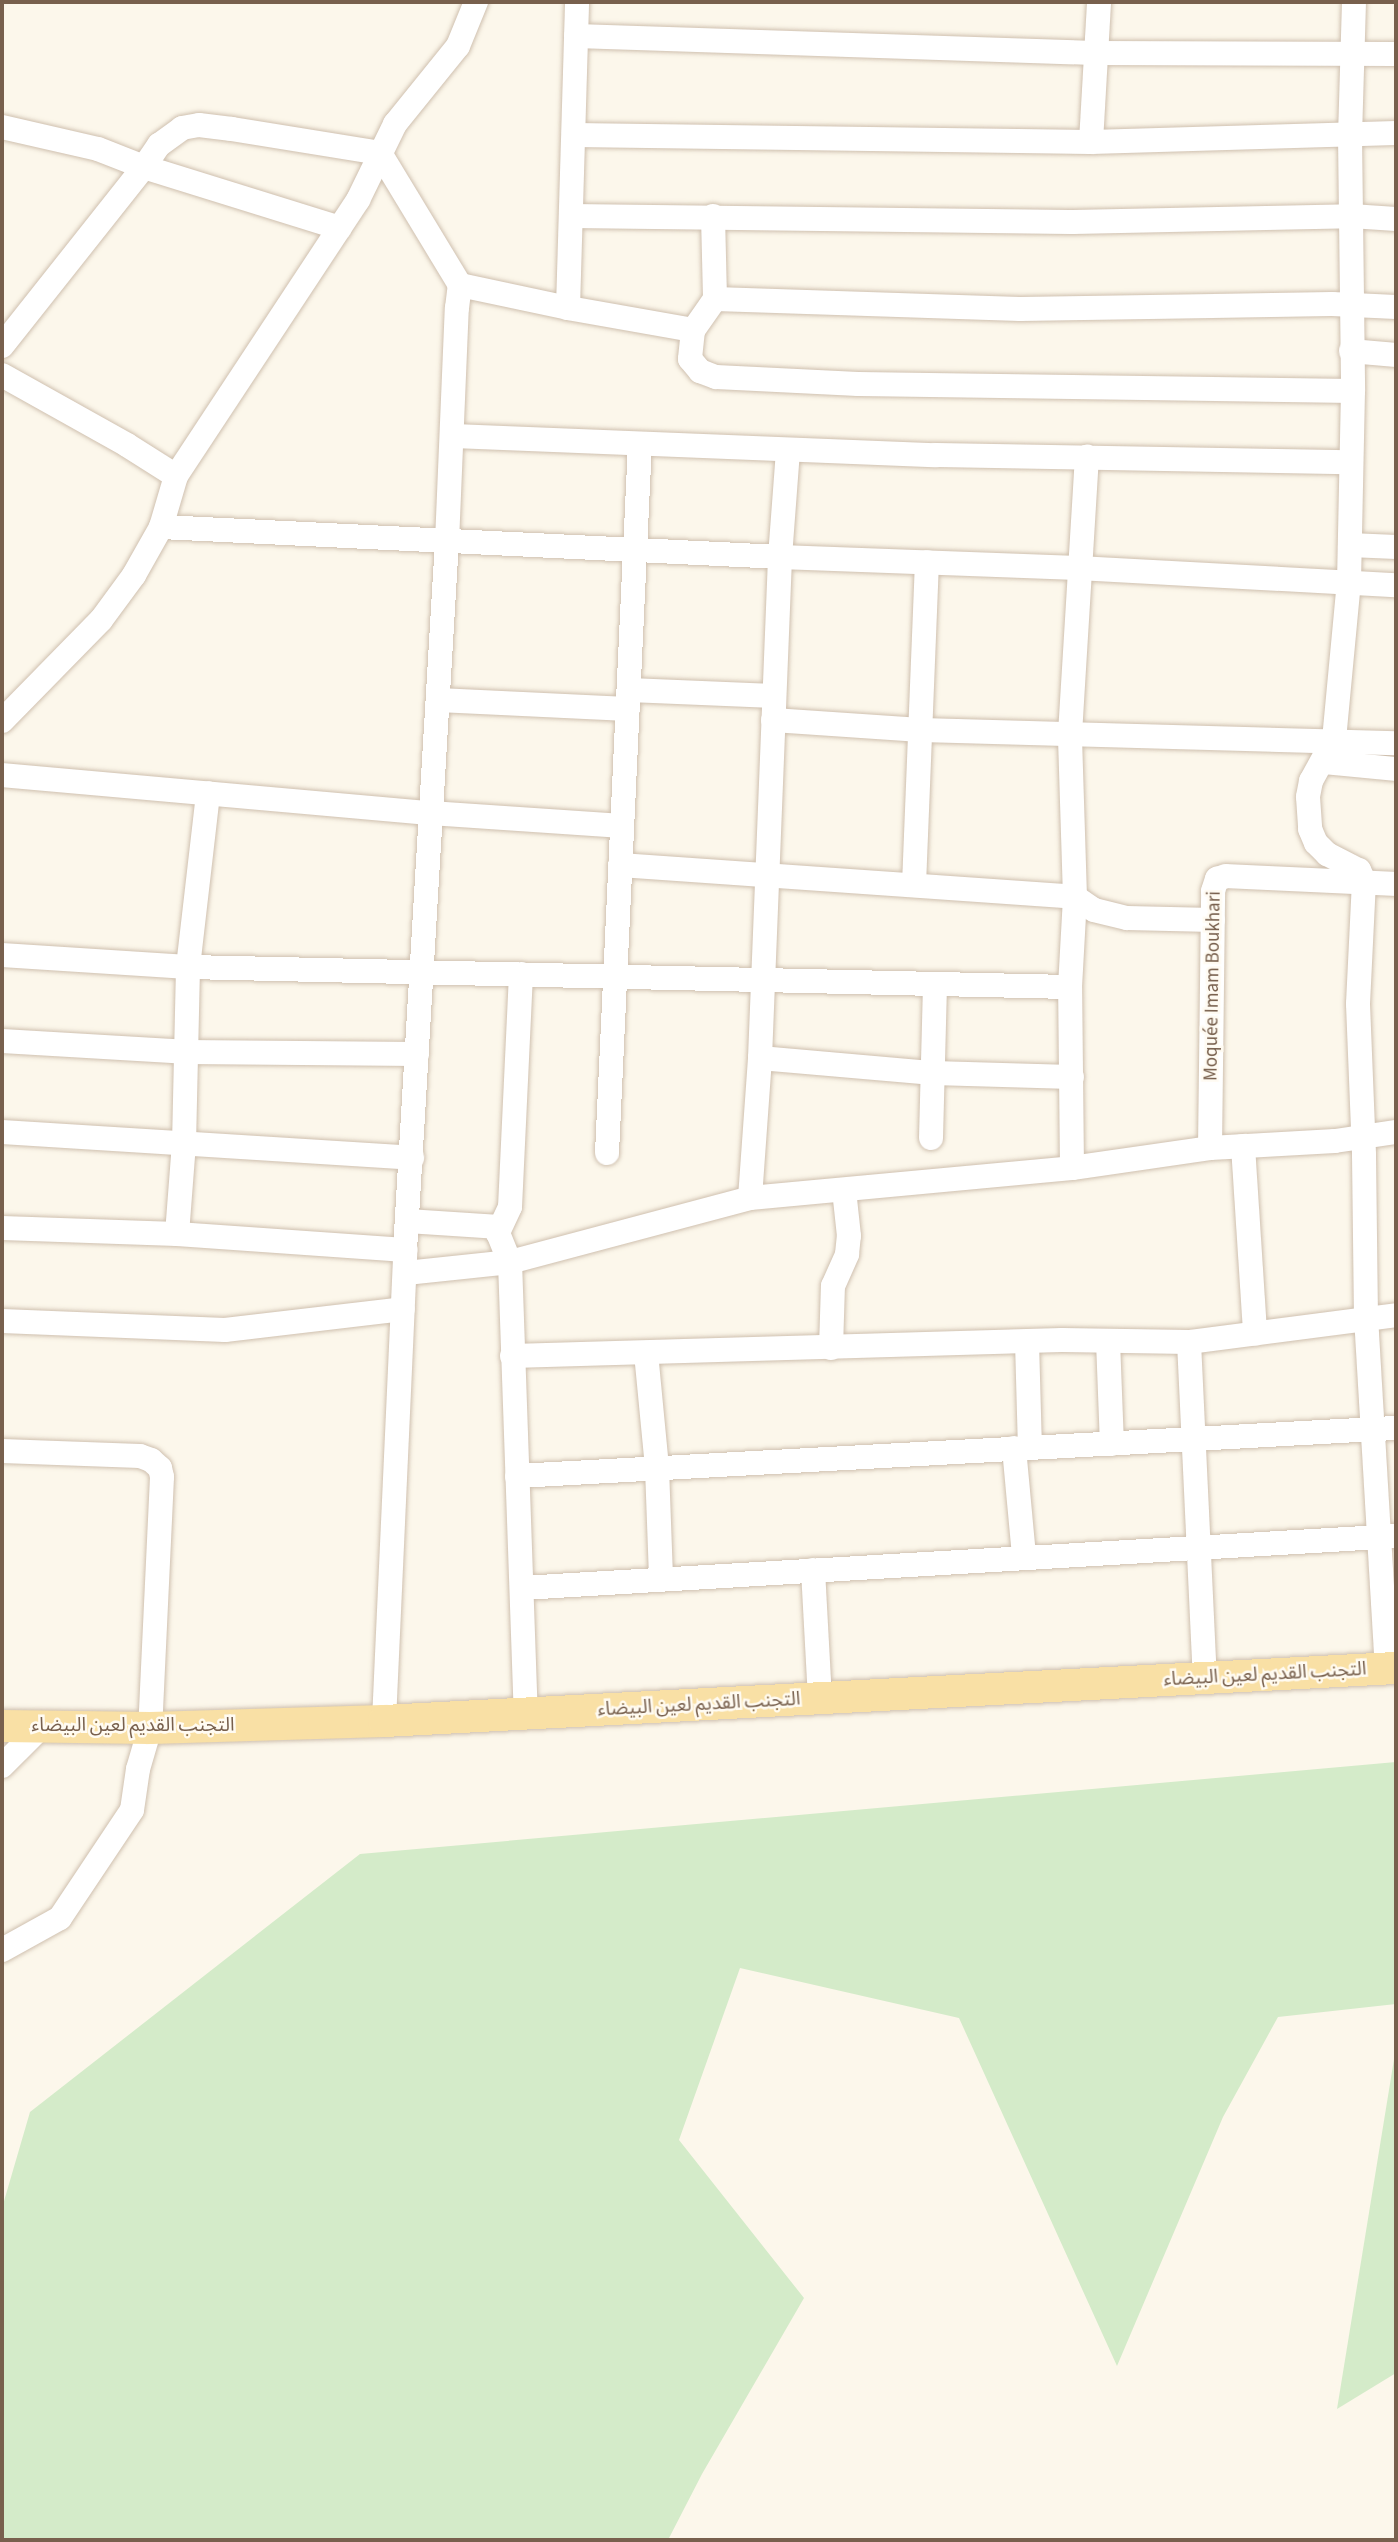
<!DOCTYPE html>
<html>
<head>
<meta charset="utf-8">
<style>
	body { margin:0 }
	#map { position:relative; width:1398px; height:2542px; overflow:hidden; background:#fcf7eb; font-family:"Source Sans 3","Noto Sans Arabic",sans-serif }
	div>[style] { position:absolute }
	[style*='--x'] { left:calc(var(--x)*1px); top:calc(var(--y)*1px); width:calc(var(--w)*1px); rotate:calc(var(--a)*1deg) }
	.green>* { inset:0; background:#d4ebc9 }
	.roads { filter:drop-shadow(0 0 2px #cfc0af) drop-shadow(0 0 2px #cfc0af) }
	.minor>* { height:24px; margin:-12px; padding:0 12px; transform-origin:12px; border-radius:12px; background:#fff }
	.major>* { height:32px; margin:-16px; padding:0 16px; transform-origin:16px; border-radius:16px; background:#f9e0a5 }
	span { translate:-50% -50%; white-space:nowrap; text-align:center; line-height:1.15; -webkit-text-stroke:5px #fffbf2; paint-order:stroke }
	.street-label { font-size:19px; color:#78604d }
	.frame { position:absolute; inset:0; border:4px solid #78604d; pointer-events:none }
</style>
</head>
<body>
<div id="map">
	<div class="green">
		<div style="clip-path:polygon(1396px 1762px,1396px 2004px,1278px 2017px,1223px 2117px,1117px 2366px,959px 2018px,740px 1968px,679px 2140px,804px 2298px,702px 2474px,668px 2540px,2px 2540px,2px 2208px,30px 2112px,360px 1854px)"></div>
		<div style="clip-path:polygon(1396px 2047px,1396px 2373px,1337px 2409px)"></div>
	</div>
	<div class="roads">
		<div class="minor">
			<div style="--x:1354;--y:2;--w:133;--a:91.7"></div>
			<div style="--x:1350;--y:135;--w:256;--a:89.3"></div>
			<div style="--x:1353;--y:391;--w:190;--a:91.2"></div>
			<div style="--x:1349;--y:581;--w:159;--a:95.4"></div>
			<div style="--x:1334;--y:739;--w:48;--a:118.7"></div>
			<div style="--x:1311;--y:781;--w:16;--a:101"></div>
			<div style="--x:1308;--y:797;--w:32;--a:86"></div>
			<div style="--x:1310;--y:829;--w:15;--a:67"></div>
			<div style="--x:1316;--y:843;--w:16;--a:45"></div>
			<div style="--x:1327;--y:854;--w:36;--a:27"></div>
			<div style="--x:1359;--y:870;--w:12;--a:66"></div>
			<div style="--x:1364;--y:881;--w:123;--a:92.8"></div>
			<div style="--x:1358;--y:1004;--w:151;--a:87.7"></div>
			<div style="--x:1364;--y:1155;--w:162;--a:89.3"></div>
			<div style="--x:1366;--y:1317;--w:352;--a:86.6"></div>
			<div style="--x:576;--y:36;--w:518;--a:1.88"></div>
			<div style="--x:1094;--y:53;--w:302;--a:0.2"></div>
			<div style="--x:2;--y:127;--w:98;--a:12.9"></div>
			<div style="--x:98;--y:149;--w:49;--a:21.4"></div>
			<div style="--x:144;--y:167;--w:205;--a:17.3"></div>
			<div style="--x:574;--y:135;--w:517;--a:0.78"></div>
			<div style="--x:1091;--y:142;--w:305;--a:-1.7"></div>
			<div style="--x:1091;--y:142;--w:140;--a:-86.7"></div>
			<div style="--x:571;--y:216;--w:502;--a:0.68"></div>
			<div style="--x:1073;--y:222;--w:278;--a:-1.2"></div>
			<div style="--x:1351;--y:216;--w:45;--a:3.8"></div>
			<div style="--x:713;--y:216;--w:83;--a:88.6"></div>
			<div style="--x:715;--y:299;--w:38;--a:125"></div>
			<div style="--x:693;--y:330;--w:29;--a:96"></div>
			<div style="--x:690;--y:359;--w:16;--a:50"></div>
			<div style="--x:700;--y:371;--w:17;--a:21"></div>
			<div style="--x:716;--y:377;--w:142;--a:2.8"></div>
			<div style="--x:858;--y:384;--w:495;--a:0.8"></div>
			<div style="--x:715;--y:299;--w:305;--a:1.9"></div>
			<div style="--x:1020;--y:309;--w:312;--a:-0.9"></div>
			<div style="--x:1332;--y:304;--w:64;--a:2.7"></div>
			<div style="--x:568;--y:308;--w:127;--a:10"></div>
			<div style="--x:2;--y:346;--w:228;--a:-51.6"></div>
			<div style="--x:144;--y:167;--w:27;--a:-56"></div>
			<div style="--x:159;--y:145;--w:29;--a:-36"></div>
			<div style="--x:182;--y:128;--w:17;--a:-10"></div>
			<div style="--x:199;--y:125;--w:33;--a:7"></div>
			<div style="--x:232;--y:129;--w:150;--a:9.2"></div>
			<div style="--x:380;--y:153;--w:154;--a:58.8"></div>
			<div style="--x:1351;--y:351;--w:45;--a:5.1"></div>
			<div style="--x:2;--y:375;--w:143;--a:29.2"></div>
			<div style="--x:127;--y:445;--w:58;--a:32.3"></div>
			<div style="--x:453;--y:436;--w:482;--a:2.3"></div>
			<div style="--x:935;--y:455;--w:416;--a:1"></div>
			<div style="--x:161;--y:527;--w:53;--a:-73.6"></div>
			<div style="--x:176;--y:476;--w:331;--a:-56.6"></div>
			<div style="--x:358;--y:200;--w:85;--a:-64"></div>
			<div style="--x:395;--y:124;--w:100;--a:-51.1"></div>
			<div style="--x:458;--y:46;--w:48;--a:-67.8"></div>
			<div style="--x:1350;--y:545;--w:46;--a:2.5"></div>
			<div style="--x:629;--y:690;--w:145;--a:2.4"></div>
			<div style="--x:438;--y:700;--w:190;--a:2.7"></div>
			<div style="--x:773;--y:720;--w:148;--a:3.9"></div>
			<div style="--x:921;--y:730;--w:475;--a:1.6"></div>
			<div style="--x:2;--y:721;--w:141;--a:-45.6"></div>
			<div style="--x:101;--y:620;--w:56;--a:-53.7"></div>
			<div style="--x:134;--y:575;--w:55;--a:-60.6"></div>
			<div style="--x:161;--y:527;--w:620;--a:2.77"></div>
			<div style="--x:780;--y:557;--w:298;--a:2.1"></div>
			<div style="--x:1078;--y:568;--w:318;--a:3.1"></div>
			<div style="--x:1323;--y:762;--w:73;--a:5.5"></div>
			<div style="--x:2;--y:775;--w:431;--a:5.1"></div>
			<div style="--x:431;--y:813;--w:191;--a:3.9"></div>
			<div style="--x:620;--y:865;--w:456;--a:4"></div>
			<div style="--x:1075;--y:897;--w:23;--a:34"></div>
			<div style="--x:1094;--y:910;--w:34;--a:14"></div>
			<div style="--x:1127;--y:918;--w:86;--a:1.3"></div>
			<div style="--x:914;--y:885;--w:323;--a:-87.7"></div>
			<div style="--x:2;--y:955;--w:186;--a:3.7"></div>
			<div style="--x:188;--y:967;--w:882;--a:1.3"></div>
			<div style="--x:521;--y:974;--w:233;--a:92.7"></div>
			<div style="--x:510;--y:1207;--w:29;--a:115"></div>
			<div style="--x:498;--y:1233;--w:31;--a:68"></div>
			<div style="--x:510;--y:1262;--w:452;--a:88"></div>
			<div style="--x:2;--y:1041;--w:183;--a:3.4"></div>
			<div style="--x:185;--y:1052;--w:232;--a:0.5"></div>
			<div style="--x:760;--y:1058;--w:174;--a:5"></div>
			<div style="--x:933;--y:1073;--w:139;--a:1.6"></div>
			<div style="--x:2;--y:1132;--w:411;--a:3.6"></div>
			<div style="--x:931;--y:1138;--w:152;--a:-88.5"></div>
			<div style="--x:1243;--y:1146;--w:188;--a:86.3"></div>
			<div style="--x:1210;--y:1148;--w:257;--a:-89.3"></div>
			<div style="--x:1213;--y:891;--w:13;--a:-72"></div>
			<div style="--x:1217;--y:879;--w:9;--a:-18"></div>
			<div style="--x:1226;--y:876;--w:170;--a:2.7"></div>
			<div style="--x:607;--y:1153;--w:710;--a:-87.34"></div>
			<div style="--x:1072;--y:1168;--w:181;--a:-90.6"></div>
			<div style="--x:1070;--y:987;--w:90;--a:-86.8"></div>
			<div style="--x:1075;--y:897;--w:163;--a:-91.8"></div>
			<div style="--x:1070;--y:734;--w:278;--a:-86.5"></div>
			<div style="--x:750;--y:1198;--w:140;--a:-85.9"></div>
			<div style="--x:760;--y:1058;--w:501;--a:-87.71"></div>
			<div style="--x:780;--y:557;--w:107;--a:-85.7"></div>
			<div style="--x:408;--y:1221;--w:91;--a:3.8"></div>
			<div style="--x:2;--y:1228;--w:175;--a:2"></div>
			<div style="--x:177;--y:1234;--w:229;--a:4"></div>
			<div style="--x:177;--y:1234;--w:90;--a:-85.6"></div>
			<div style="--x:184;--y:1144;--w:177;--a:-88.7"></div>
			<div style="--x:188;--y:967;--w:175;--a:-83.4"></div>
			<div style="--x:406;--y:1273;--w:105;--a:-6"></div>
			<div style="--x:510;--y:1262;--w:248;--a:-14.9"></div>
			<div style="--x:750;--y:1198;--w:323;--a:-5.3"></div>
			<div style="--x:1072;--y:1168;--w:139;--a:-8.2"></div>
			<div style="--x:1210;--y:1148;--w:125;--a:-3.2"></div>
			<div style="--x:1335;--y:1141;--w:62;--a:-8.4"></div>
			<div style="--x:2;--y:1321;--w:223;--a:2.3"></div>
			<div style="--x:225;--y:1330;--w:179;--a:-6.7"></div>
			<div style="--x:1108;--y:1341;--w:103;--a:87.8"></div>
			<div style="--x:1027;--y:1342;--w:105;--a:88.4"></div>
			<div style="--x:1189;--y:1342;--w:336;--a:87.3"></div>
			<div style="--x:831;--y:1348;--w:62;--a:-88.2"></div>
			<div style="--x:833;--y:1286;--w:35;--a:-66"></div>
			<div style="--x:847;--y:1254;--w:18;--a:-84"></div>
			<div style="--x:849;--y:1236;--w:46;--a:-96.2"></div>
			<div style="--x:646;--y:1353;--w:116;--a:84.5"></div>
			<div style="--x:657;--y:1468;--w:111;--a:87.9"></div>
			<div style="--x:512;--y:1356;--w:550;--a:-1.67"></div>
			<div style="--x:1062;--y:1340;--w:127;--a:0.9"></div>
			<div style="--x:1189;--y:1342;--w:209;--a:-7.4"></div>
			<div style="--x:1014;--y:1448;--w:108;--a:84.7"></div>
			<div style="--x:2;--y:1451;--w:138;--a:2.1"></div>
			<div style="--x:140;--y:1456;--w:12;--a:20"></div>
			<div style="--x:151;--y:1460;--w:12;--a:42"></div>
			<div style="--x:160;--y:1468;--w:9;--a:77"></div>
			<div style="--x:162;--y:1477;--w:251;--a:92.7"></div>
			<div style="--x:150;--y:1728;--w:43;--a:106.3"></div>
			<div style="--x:138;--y:1769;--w:41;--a:98.3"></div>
			<div style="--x:132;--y:1810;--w:130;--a:123.7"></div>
			<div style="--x:60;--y:1918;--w:66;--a:151.1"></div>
			<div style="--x:517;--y:1476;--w:880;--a:-3.13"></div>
			<div style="--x:813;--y:1570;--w:128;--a:86.9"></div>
			<div style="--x:522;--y:1588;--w:876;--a:-3.4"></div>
			<div style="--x:384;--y:1721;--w:471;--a:-87.4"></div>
			<div style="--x:405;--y:1250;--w:709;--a:-86.61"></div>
			<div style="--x:447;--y:542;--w:234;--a:-87.6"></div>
			<div style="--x:457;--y:308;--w:23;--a:-83"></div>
			<div style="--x:460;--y:285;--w:110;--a:12"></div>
			<div style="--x:568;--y:308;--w:306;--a:-88.3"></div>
			<div style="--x:2;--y:1766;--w:57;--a:-45"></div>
		</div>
		<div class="major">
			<div style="--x:2;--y:1726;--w:148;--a:0.8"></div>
			<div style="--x:150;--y:1728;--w:234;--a:-1.7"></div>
			<div style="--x:384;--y:1721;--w:1013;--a:-3"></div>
		</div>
	</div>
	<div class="street-label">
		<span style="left:1213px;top:986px;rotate:-89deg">Moquée Imam Boukhari</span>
		<span style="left:1265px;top:1675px;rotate:-3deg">التجنب القديم لعين البيضاء</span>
		<span style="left:699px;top:1705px;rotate:-3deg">التجنب القديم لعين البيضاء</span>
		<span style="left:133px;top:1726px">التجنب القديم لعين البيضاء</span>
	</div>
	<div class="frame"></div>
</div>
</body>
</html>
